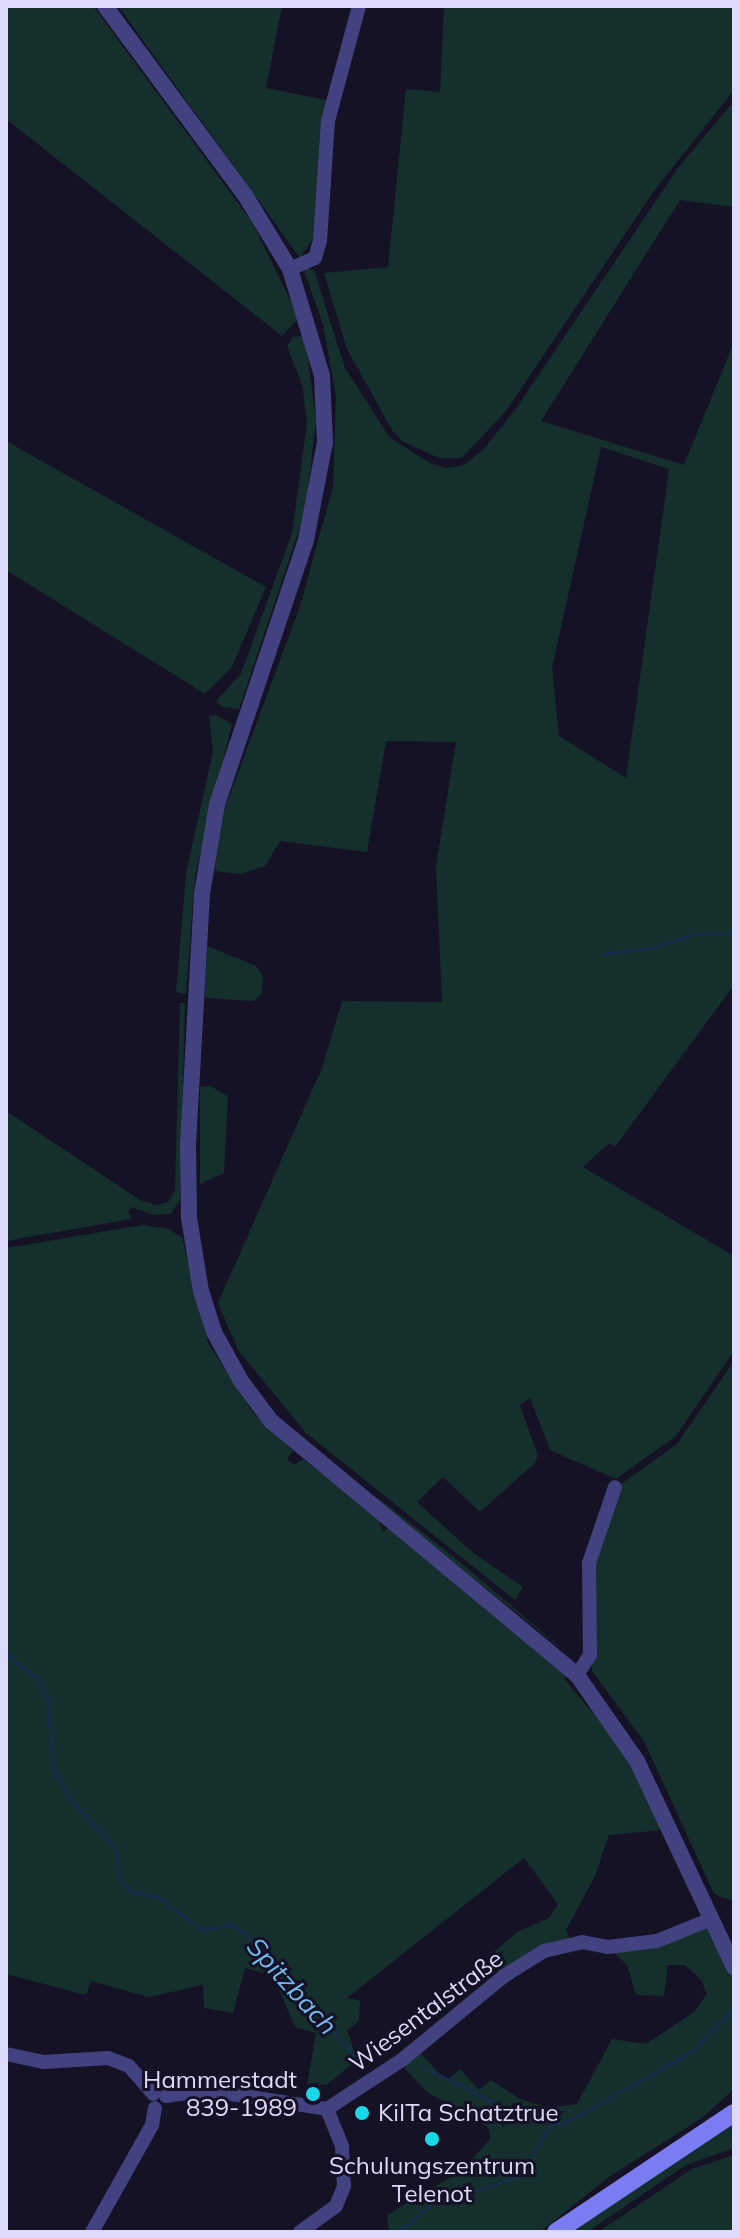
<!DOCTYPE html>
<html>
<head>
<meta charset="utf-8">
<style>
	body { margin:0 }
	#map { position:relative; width:740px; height:2238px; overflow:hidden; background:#151225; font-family:Mulish,sans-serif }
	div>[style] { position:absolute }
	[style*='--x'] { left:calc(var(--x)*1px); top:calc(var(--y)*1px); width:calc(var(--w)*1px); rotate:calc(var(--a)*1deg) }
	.green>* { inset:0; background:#152f2d }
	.stream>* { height:3px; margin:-1.5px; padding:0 1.5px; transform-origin:1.5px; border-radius:1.5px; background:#162c4b }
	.minor>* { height:14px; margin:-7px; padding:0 7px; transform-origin:7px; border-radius:7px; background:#424280 }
	.tertiary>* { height:16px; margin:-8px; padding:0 8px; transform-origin:8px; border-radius:8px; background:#424280 }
	.secondary>* { height:18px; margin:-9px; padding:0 9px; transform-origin:9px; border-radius:9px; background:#7b7bf2 }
	.dots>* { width:22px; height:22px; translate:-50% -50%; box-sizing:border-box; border:4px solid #151225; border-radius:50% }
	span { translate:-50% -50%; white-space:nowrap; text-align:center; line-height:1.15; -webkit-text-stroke:6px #151225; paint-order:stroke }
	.street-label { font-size:24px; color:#dddafb }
	.poi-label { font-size:24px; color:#dddafb }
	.right { translate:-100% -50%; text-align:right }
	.left { translate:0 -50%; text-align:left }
	.water-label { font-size:26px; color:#73baf1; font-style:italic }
	.frame { position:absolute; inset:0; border:8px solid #dddafb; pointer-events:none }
</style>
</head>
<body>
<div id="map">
	<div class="green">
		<div style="clip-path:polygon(6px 6px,93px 6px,252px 222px,299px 318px,282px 336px,6px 119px)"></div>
		<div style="clip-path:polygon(118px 6px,282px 6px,266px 88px,326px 100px,314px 237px,300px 258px)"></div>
		<div style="clip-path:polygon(444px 6px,734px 6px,734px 90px,654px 191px,506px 411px,462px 458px,439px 458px,402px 441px,392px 430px,347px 349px,324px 273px,388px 267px,406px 89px,440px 92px)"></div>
		<div style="clip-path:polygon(evenodd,734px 101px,734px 207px,680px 200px,541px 421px,684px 465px,734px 342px,734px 985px,615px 1147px,609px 1143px,583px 1167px,734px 1256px,734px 1351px,676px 1436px,616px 1479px,550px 1450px,530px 1398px,520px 1405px,538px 1456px,534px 1464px,480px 1512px,443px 1477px,417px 1502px,472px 1552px,523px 1587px,515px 1600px,306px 1433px,238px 1350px,218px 1303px,322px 1068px,342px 1001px,442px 1002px,436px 866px,456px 742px,386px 741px,367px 852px,280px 841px,265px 866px,240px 874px,215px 871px,221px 819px,300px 606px,333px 487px,336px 397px,323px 324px,303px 268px,314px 270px,345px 368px,390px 438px,430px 463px,446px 468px,464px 465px,484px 449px,517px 407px,678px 168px,734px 101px,601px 447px,669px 469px,626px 778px,559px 736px,552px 668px,601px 447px)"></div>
		<div style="clip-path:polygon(305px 336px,316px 422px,305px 512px,239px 709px,223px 707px,216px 701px,241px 674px,292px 533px,307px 423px,302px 384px,287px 346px,293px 337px)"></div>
		<div style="clip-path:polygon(6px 441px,266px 587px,232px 667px,205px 694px,6px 570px)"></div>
		<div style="clip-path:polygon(216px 715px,232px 724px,195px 875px,186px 994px,176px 992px,186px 873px,213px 752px,209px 716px)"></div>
		<div style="clip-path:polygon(207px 946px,256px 966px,263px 977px,262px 994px,253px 1001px,205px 998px)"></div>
		<div style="clip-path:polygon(180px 1003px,185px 1003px,180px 1200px,171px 1214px,152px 1215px,133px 1207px,128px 1210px,131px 1219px,6px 1241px,6px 1111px,140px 1200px,156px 1205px,168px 1202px,175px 1190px)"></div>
		<div style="clip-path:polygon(210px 1086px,228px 1096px,224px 1173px,200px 1184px,200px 1087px)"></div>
		<div style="clip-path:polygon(143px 1225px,169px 1229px,182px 1238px,208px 1343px,254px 1414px,293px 1451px,287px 1459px,294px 1465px,303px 1459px,378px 1518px,383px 1532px,389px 1527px,568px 1676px,564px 1679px,627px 1753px,663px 1830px,609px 1835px,595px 1876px,566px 1930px,572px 1943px,504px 1976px,486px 1959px,517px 1932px,549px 1918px,558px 1904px,524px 1858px,347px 1998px,360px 2001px,359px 2021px,347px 2030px,357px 2060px,326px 2085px,307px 2085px,316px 2033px,295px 2027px,273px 1976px,245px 1968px,233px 2013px,204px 2008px,203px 1985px,149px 1997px,91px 1981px,86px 1995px,6px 1974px,6px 1248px)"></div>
		<div style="clip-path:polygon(734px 1361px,734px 1901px,732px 1901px,714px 1894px,645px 1743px,592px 1671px,596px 1550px,621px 1484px,677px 1444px)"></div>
		<div style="clip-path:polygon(378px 1498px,454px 1557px,573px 1658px,376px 1500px)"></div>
		<div style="clip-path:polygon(709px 1920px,734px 1966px,734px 2089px,702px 2118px,610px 2176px,540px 2232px,389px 2232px,387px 2215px,464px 2169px,490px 2139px,489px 2129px,478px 2119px,428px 2093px,402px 2066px,419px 2051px,446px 2081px,460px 2069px,479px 2090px,491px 2080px,520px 2099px,549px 2108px,577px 2104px,612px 2039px,646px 2044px,694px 2012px,707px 1994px,701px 1980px,685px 1965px,668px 1965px,664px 1996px,636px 1995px,627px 1965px,608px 1947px)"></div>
		<div style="clip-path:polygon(734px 2123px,734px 2148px,686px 2165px,587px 2232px,570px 2232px)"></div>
		<div style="clip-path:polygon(734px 2155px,734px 2232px,598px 2232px,692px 2169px)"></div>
	</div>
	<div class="stream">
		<div style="--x:602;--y:954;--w:48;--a:-7.1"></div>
		<div style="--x:650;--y:948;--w:46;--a:-17.7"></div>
		<div style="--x:694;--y:934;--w:40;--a:-1.4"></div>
		<div style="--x:6;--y:1653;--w:42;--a:40.2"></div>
		<div style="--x:38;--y:1680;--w:18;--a:61"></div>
		<div style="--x:47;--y:1696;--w:71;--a:85.2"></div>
		<div style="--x:53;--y:1767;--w:39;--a:61"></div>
		<div style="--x:72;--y:1801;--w:65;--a:47.5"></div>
		<div style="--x:116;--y:1849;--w:30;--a:84"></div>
		<div style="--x:119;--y:1879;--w:17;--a:45"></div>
		<div style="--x:131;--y:1891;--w:28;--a:13"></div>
		<div style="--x:158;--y:1897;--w:49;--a:37.6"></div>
		<div style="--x:197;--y:1927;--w:9;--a:18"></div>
		<div style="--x:206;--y:1930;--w:26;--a:-13"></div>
		<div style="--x:231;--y:1924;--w:19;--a:35"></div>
		<div style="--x:247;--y:1935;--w:49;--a:44.2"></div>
		<div style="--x:282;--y:1969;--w:118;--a:50.5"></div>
		<div style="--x:423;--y:2067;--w:95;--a:26.8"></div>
		<div style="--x:508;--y:2110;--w:55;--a:15.8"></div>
		<div style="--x:561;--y:2125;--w:149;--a:-29.3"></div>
		<div style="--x:691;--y:2052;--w:56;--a:-45.7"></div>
		<div style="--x:399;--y:2232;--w:52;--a:-41.1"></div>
		<div style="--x:438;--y:2198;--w:22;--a:-5"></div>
		<div style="--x:460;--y:2196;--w:62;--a:-18.7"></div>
		<div style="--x:519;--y:2176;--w:60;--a:-58.7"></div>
	</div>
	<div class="minor">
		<div style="--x:290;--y:269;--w:27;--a:-24"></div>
		<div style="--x:315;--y:258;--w:18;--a:-74"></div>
		<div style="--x:320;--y:241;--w:120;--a:-86.2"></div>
		<div style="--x:328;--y:121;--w:119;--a:-74.9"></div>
		<div style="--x:577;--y:1675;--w:24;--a:-57"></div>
		<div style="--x:590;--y:1655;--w:92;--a:-90.6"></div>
		<div style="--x:589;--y:1563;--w:80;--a:-71.1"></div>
		<div style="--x:6;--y:2054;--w:39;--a:12"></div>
		<div style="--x:44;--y:2062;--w:64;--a:-3.6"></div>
		<div style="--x:108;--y:2058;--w:22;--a:21"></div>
		<div style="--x:129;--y:2066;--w:37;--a:49"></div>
		<div style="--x:166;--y:2096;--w:40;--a:-8.5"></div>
		<div style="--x:206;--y:2090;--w:122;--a:8.9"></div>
		<div style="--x:327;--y:2109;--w:91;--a:-33.3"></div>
		<div style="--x:403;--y:2059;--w:131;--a:-39.4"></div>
		<div style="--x:504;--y:1976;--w:47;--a:-32"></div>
		<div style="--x:544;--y:1951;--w:39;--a:-13"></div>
		<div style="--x:582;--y:1942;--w:26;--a:11"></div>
		<div style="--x:608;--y:1947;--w:49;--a:-7"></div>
		<div style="--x:657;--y:1941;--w:56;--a:-22"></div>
		<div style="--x:92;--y:2232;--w:123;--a:-60.7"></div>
		<div style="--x:152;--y:2125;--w:17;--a:-80"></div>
		<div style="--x:300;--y:2232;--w:44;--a:-35.8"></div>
		<div style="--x:336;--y:2206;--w:22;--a:-68"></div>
		<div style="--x:344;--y:2186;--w:40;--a:-92.9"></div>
		<div style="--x:342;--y:2146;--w:40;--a:-112"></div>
	</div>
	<div class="tertiary">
		<div style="--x:105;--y:6;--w:235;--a:53.5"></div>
		<div style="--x:245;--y:195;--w:87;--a:58.7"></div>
		<div style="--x:290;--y:269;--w:112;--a:73.3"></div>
		<div style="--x:322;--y:376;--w:66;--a:87.4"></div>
		<div style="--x:325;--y:442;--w:100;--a:101"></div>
		<div style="--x:306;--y:540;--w:279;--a:108.6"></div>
		<div style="--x:217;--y:804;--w:91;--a:99.5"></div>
		<div style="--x:202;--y:894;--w:250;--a:93.2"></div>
		<div style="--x:188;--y:1144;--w:74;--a:89.2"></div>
		<div style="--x:189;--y:1218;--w:74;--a:80.7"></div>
		<div style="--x:201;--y:1291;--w:43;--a:72.4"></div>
		<div style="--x:214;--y:1332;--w:56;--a:61.1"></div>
		<div style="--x:241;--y:1381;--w:50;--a:53.1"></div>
		<div style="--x:271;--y:1421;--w:398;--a:39.7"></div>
		<div style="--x:577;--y:1675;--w:105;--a:55.1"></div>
		<div style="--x:637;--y:1761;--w:228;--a:64.8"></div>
	</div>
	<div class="secondary">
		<div style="--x:556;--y:2232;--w:214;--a:-33.8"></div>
	</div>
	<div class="dots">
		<div style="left:313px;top:2094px;background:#1ad8e8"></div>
		<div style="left:362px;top:2113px;background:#1ad8e8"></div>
		<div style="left:432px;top:2139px;background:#1ad8e8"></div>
	</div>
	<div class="street-label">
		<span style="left:426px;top:2011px;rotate:-37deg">Wiesentalstraße</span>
	</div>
	<div class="poi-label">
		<span class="right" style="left:297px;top:2094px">Hammerstadt<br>839-1989</span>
		<span class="left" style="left:378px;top:2113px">KiITa Schatztrue</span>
		<span style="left:432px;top:2180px">Schulungszentrum<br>Telenot</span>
	</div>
	<div class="water-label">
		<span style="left:292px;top:1986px;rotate:48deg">Spitzbach</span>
	</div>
	<div class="frame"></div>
</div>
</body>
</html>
